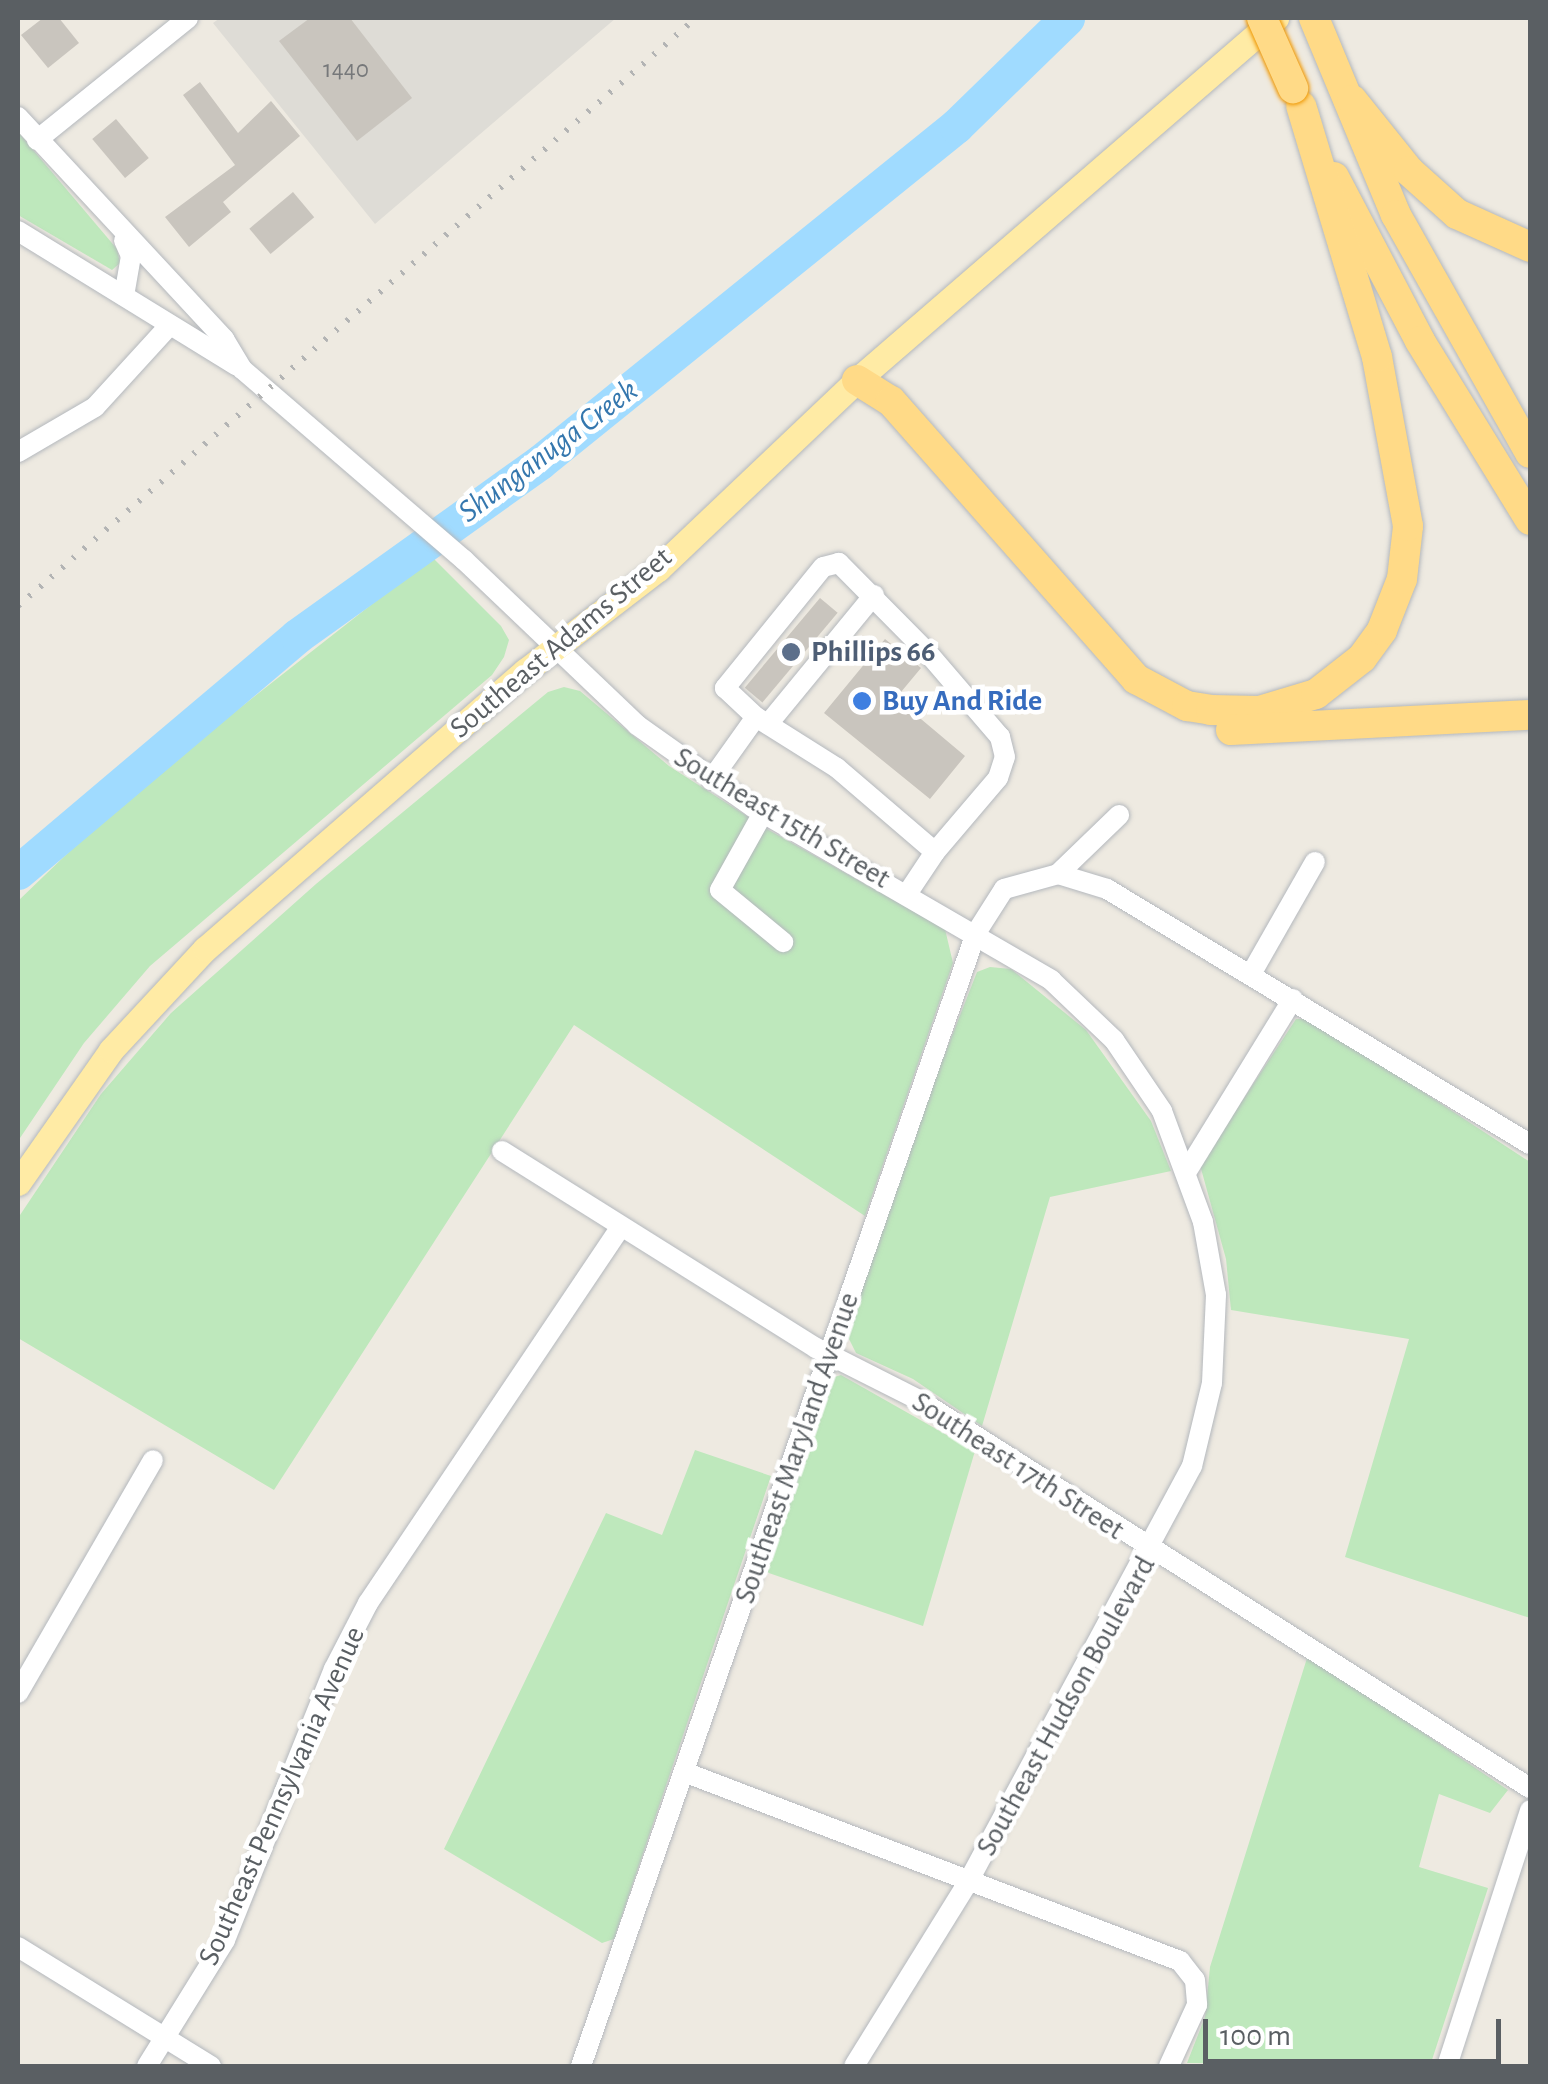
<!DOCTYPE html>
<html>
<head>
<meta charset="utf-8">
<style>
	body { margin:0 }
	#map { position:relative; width:1548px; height:2084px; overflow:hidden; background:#eeeae1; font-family:"Alegreya Sans",sans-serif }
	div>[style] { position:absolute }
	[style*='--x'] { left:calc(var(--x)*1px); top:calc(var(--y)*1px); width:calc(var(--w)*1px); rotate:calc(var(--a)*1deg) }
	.industrial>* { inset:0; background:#dedcd6 }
	.green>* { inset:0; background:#bee8bc }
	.river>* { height:35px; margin:-17.5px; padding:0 17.5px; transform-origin:17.5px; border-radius:17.5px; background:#a0dbff }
	.building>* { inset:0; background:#c9c5be; transform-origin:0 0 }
	.roads { filter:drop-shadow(0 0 2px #b4b8bd) drop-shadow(0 0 2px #b4b8bd) }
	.minor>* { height:20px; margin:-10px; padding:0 10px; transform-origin:10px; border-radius:10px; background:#fff }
	.major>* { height:25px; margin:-12.5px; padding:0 12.5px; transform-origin:12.5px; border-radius:12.5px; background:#ffeba5 }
	.highway>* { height:30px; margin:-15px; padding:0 15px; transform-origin:15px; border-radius:15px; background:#ffda87 }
	.rail>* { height:6px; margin-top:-3px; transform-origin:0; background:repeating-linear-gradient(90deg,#b3b4b4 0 2.5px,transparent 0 14.5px) }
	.bridges { filter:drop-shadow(0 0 2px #ef9700) drop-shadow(0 0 2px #ef9700) }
	.highway-bridge>* { height:30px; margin:-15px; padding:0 15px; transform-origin:15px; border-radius:15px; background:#ffda87 }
	.dots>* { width:28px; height:28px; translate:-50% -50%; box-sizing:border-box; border:5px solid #fff; border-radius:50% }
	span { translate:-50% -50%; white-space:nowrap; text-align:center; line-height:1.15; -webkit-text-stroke:9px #fff; paint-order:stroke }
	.number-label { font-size:25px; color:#76787a }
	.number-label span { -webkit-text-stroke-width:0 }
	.street-label { font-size:30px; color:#5a5f63 }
	.service-label { font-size:30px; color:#4e5e75; font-weight:700 }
	.left { translate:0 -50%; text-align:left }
	.shop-label { font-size:30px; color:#366cbe; font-weight:700 }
	.water-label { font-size:32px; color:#3577ae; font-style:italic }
	.frame { position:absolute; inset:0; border:20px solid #5a5f63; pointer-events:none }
	.scale { position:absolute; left:1203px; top:2019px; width:298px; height:45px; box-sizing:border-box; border:5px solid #5a5f63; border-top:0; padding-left:12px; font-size:30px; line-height:35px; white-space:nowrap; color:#5a5f63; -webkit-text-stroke:8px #fff; paint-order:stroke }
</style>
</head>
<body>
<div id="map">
	<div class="industrial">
		<div style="clip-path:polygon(220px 18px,616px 18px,375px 224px,213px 23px)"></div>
	</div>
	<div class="green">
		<div style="clip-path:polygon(18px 132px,117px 249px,120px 263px,112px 270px,18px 215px)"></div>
		<div style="clip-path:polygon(432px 557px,501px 626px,509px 640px,504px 657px,492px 675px,150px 966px,84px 1043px,18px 1141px,18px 901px,125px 798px)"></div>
		<div style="clip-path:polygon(564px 687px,580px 691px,669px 766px,767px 829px,945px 929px,953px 963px,865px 1216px,574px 1025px,274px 1490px,18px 1338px,18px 1218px,101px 1094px,171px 1013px,316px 884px,548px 692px)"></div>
		<div style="clip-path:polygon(990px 967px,1011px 969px,1086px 1030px,1151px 1121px,1171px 1171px,1050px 1197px,982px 1426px,913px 1379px,856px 1353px,840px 1321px,977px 972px)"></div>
		<div style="clip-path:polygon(1296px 1019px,1312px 1019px,1530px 1162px,1530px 1618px,1345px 1557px,1409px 1339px,1231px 1310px,1226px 1259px,1200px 1165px)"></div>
		<div style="clip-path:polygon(841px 1375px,975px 1451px,923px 1626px,763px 1571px,831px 1378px)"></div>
		<div style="clip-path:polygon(695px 1450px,771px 1476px,614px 1939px,602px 1943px,444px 1849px,606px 1513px,662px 1535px)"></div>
		<div style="clip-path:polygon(1308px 1655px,1508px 1790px,1490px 1813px,1439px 1794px,1419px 1867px,1488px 1888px,1430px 2066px,1187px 2063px,1205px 2017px,1210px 1967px)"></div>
	</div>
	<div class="river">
		<div style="--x:18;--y:872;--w:365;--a:-40.2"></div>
		<div style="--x:297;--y:636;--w:299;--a:-35.6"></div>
		<div style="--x:540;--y:462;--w:535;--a:-38.93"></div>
		<div style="--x:956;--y:126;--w:155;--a:-44.2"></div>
	</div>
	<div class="building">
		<div style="clip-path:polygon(43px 18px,59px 18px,79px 43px,48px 68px,21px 35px)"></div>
		<div style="clip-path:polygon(310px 18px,350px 18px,412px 98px,357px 141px,279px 41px)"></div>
		<div style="clip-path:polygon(200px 82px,238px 133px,271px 101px,300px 136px,223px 202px,231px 212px,189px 247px,165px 217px,235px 165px,183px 95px)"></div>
		<div style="left:116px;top:119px;width:51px;height:31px;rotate:50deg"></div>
		<div style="left:293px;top:192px;width:33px;height:57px;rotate:50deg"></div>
		<div style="left:820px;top:598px;width:23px;height:117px;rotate:40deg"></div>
		<div style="clip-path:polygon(885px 639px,921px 668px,896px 698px,965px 756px,930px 799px,824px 713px)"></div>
	</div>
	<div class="roads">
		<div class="minor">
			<div style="--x:18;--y:117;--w:303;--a:47.1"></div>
			<div style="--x:224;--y:339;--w:35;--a:59"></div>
			<div style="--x:242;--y:369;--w:293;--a:40.7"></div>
			<div style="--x:464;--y:560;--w:239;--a:43.6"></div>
			<div style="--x:637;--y:725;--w:142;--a:35.3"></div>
			<div style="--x:753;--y:807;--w:345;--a:30.1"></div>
			<div style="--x:1051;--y:980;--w:87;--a:43.6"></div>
			<div style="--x:1114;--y:1040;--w:86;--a:55.9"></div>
			<div style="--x:1162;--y:1111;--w:118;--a:69.7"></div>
			<div style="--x:1203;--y:1222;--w:74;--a:79.9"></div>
			<div style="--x:1216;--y:1295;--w:88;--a:92.6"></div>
			<div style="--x:1212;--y:1383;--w:85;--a:103.5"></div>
			<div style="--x:1192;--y:1466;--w:469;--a:118.3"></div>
			<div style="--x:970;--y:1879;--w:220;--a:121.8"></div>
			<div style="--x:37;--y:140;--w:194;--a:-38.9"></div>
			<div style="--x:18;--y:231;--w:256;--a:31.6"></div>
			<div style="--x:124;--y:296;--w:41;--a:-80.1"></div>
			<div style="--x:131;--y:256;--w:17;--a:-114"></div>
			<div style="--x:18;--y:452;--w:89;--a:-30.3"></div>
			<div style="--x:95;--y:407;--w:111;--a:-47.6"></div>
			<div style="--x:768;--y:724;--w:167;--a:-50.6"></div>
			<div style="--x:711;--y:780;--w:77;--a:-54.5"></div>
			<div style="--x:756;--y:717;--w:96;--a:32.2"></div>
			<div style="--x:837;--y:768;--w:129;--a:40.6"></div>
			<div style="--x:935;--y:852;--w:97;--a:-49.6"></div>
			<div style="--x:998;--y:778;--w:22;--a:-72"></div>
			<div style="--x:1005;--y:757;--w:21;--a:-104"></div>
			<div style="--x:1000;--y:737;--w:111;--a:-130.6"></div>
			<div style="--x:928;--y:653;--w:127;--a:-134.7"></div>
			<div style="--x:839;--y:563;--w:16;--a:166"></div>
			<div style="--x:823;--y:567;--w:156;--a:129"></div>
			<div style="--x:725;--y:688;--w:42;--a:43.1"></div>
			<div style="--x:763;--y:813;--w:88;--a:119.2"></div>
			<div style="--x:720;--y:890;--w:82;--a:39.5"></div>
			<div style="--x:1058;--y:874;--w:85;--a:-44"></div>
			<div style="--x:907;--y:894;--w:50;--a:-56.3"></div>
			<div style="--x:1251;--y:974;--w:129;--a:-60.3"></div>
			<div style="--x:502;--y:1151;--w:371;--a:32.1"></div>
			<div style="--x:816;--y:1348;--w:115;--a:26.8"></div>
			<div style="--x:919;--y:1400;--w:724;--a:32.42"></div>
			<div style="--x:1187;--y:1171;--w:202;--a:-58.4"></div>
			<div style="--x:18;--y:1693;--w:269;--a:-59.9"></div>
			<div style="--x:684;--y:1772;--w:531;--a:20.86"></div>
			<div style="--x:1180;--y:1961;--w:24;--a:52"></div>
			<div style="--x:1195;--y:1980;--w:25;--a:85"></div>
			<div style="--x:1197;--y:2005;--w:67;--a:114.7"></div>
			<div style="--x:18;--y:1947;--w:227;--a:31.7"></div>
			<div style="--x:147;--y:2066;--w:148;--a:-58.2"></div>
			<div style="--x:225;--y:1940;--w:292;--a:-68.1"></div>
			<div style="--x:334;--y:1669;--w:74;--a:-62.7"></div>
			<div style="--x:368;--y:1603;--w:453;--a:-56.1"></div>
			<div style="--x:581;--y:2066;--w:1200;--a:-70.78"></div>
			<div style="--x:976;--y:933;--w:52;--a:-57.5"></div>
			<div style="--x:1004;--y:889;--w:56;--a:-15.5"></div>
			<div style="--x:1058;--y:874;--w:51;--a:17"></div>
			<div style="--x:1107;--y:889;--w:494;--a:31.1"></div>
			<div style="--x:1447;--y:2066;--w:269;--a:-72"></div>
		</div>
		<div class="major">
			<div style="--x:18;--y:1183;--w:162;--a:-55"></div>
			<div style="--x:111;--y:1050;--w:138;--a:-47.1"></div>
			<div style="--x:205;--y:949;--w:424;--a:-41"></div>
			<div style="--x:525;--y:671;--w:168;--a:-37.5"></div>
			<div style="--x:658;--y:569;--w:274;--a:-43.5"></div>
			<div style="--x:857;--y:380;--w:554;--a:-40.83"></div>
		</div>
		<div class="highway">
			<div style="--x:1314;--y:18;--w:213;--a:67.4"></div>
			<div style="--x:1396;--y:215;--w:273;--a:60.6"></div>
			<div style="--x:1352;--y:100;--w:91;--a:51.2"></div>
			<div style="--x:1409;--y:171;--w:64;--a:41.9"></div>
			<div style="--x:1457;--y:214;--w:80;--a:24.3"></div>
			<div style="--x:1334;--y:177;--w:185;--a:62.3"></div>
			<div style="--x:1420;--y:341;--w:210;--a:58.4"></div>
			<div style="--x:857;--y:380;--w:40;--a:32"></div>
			<div style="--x:891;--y:401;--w:371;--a:48.6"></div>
			<div style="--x:1136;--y:679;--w:58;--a:27.9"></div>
			<div style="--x:1187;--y:706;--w:24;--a:9"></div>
			<div style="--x:1211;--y:710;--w:48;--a:1.2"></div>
			<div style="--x:1259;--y:711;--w:59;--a:-16.6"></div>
			<div style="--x:1316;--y:694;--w:58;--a:-38"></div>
			<div style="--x:1362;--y:658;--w:34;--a:-54"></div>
			<div style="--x:1382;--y:630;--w:55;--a:-68.6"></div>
			<div style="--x:1402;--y:579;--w:53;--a:-83.5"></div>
			<div style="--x:1408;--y:526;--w:172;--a:-100.4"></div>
			<div style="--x:1377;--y:357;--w:262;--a:-106.8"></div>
			<div style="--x:1231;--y:730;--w:299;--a:-2.9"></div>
		</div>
	</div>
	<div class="rail">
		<div style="--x:18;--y:606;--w:897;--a:-40.93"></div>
	</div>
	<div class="bridges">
		<div class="highway-bridge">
			<div style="--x:1262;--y:18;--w:77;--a:66.1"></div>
		</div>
	</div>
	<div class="dots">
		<div style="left:791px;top:652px;background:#5c6f8a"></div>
		<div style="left:862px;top:701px;background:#3f7fe0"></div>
	</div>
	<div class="number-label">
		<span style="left:346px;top:70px">1440</span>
	</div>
	<div class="street-label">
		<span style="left:561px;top:643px;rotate:-40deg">Southeast Adams Street</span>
		<span style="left:782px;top:818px;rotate:31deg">Southeast 15th Street</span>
		<span style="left:797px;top:1448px;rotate:-71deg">Southeast Maryland Avenue</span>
		<span style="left:1018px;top:1466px;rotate:33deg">Southeast 17th Street</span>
		<span style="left:1066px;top:1706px;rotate:-61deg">Southeast Hudson Boulevard</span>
		<span style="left:282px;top:1796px;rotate:-66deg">Southeast Pennsylvania Avenue</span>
	</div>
	<div class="service-label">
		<span class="left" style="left:811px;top:652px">Phillips 66</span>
	</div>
	<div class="shop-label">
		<span class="left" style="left:882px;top:701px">Buy And Ride</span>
	</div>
	<div class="water-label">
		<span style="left:548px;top:451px;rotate:-37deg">Shunganuga Creek</span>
	</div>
	<div class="frame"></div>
	<div class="scale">100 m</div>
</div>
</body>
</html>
